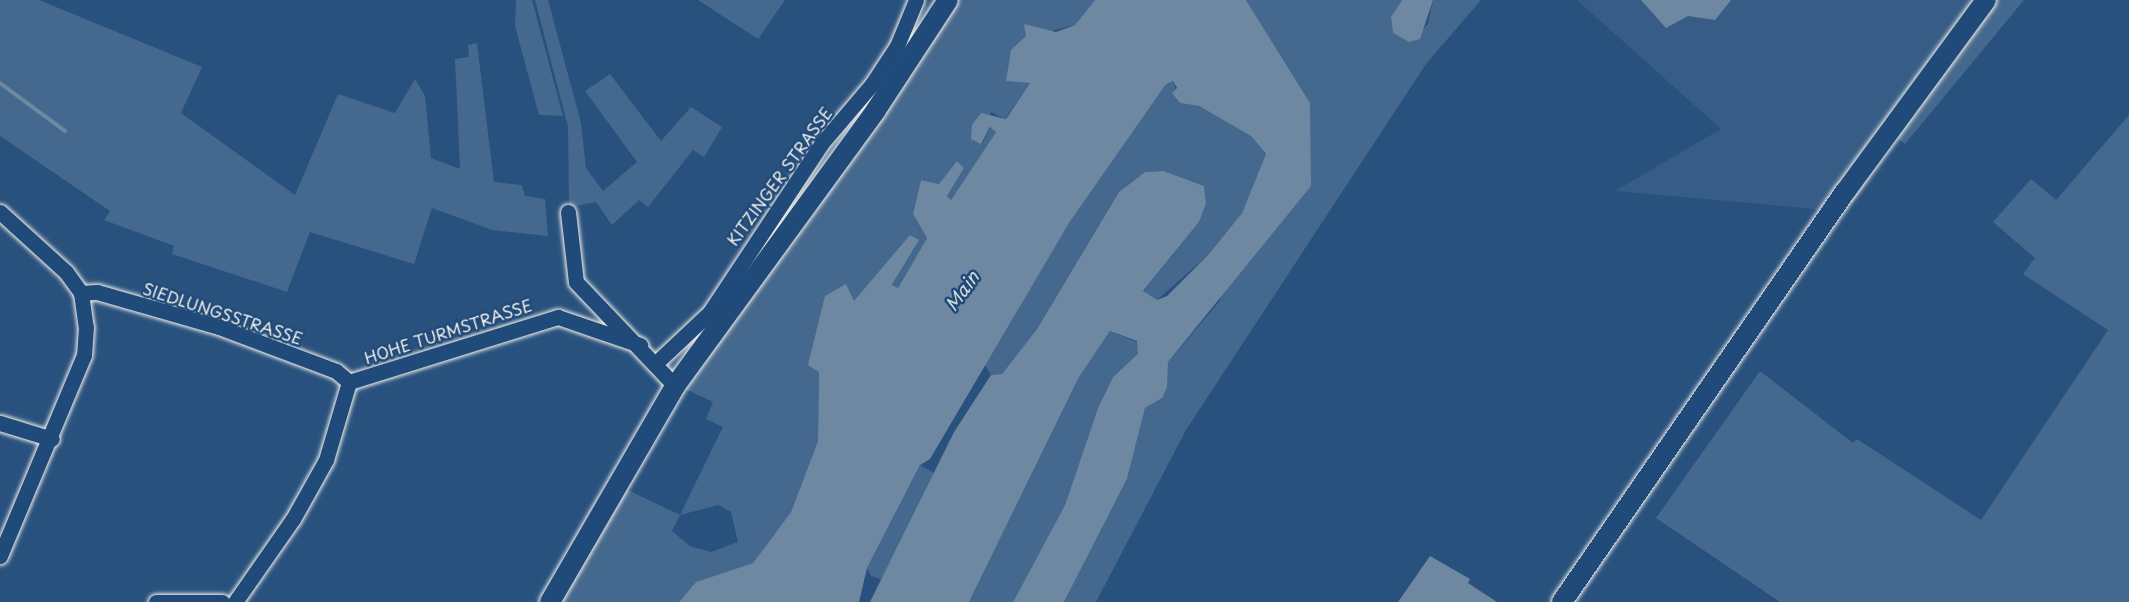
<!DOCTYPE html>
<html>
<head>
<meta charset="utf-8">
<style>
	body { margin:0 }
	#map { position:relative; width:2129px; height:602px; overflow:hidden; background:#28517e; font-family:"Playpen Sans",sans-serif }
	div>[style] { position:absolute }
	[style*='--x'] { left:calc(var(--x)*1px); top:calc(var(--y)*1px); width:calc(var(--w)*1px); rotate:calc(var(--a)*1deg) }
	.built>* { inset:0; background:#375d86 }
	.green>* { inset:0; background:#45688e }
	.water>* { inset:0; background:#6e88a2 }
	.stream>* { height:4px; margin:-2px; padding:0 2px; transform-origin:2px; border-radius:2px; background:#6e88a2 }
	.roads { filter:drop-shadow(0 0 2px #f4f1e8) drop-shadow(0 0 2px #f4f1e8) }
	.minor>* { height:15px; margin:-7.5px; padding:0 7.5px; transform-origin:7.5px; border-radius:7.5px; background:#1f4a7a }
	.major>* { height:20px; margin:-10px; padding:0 10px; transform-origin:10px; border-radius:10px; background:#1f4a7a }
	span { translate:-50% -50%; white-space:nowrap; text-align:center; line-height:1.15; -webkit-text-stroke:5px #1f4a7a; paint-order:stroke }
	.street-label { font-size:16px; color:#f4f1e8 }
	.water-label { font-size:18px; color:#d9dcda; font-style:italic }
</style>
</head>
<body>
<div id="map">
	<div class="built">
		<div style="clip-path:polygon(1577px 0,1986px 0,1828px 218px,1815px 209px,1615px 191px,1721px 129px)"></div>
	</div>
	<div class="green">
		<div style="clip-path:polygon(0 0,39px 0,202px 67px,181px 113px,295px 195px,338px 94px,395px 113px,415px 79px,425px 96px,431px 158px,460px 169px,455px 59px,469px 57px,468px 45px,477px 43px,494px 182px,522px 185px,525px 196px,545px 199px,548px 236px,492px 230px,432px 208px,414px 264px,310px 232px,287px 292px,172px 254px,174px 246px,104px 220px,110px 211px,0 136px)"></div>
		<div style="clip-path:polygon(516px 0,532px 0,563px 116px,539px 115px,515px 26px)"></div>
		<div style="clip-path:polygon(535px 0,548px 0,581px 123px,586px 168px,603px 191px,637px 162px,585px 91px,610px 74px,661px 141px,691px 107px,722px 127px,704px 157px,693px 150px,648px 207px,639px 200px,612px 225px,596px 202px,569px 207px,568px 127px)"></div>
		<div style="clip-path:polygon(698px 0,785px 0,758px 39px)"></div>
		<div style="clip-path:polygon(evenodd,953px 0,1095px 0,1075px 25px,1026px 37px,1023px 78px,1030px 83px,1005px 119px,991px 112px,982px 144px,991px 127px,996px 132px,951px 200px,947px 196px,964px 168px,957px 161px,939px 184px,921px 180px,913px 214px,927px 238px,898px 288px,892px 286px,919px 240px,819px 372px,818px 441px,791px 512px,753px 563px,696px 582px,679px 602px,550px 602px,615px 484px,680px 515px,756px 359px,723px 427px,706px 419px,713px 402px,679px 386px,953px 0,718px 505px,731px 512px,738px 542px,711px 552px,690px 546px,672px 531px,680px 515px,718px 505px)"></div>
		<div style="clip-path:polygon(1246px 0,1402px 0,1391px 17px,1393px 33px,1409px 42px,1428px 24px,1433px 0,1481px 0,1426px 64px,1186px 430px,1096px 602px,1064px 602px,1127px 479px,1145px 408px,1161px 398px,1168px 362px,1219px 302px,1310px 103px)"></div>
		<div style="clip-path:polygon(1986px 0,2024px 0,1905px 144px,1897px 138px,1852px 204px,1845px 192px)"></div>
		<div style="clip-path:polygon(1173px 81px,1180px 103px,1199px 106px,1251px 136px,1266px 155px,1242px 213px,1208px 255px,1157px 300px,1143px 292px,1199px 222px,1163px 171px,1145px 172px,1119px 192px,1037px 329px,1002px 374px,991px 375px,984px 364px,1069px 223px,1166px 83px)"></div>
		<div style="clip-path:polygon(2129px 115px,2129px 602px,1780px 602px,1656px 518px,1760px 371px,1853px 443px,1857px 439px,1981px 520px,2108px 330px,2023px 274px,2035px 258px,1993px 222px,2031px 179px,2056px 200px)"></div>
		<div style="clip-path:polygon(1110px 331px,1137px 342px,1139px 354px,1113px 377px,1098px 408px,1065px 505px,1013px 602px,969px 602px,1079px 377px)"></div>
		<div style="clip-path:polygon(920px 465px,934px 473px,883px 580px,871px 576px,867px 568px)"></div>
	</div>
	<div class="water">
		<div style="clip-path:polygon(1095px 0,1246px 0,1310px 103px,1311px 186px,1168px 362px,1167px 387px,1162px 398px,1145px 408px,1127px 479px,1064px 602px,1013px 602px,1065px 505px,1098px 408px,1113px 377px,1138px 354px,1137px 341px,1110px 331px,1079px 377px,969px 602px,870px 602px,954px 432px,991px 375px,1002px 374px,1037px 329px,1119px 192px,1145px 172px,1163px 171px,1204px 186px,1206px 203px,1199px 222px,1143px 291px,1157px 300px,1167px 296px,1208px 255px,1242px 213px,1266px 154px,1251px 136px,1199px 106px,1180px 103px,1172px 93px,1177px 88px,1173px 81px,1166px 84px,1069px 223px,930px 459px,920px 465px,867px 568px,859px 602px,679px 602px,696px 582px,753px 563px,791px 512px,818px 441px,819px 372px,808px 365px,825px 296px,846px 284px,854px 301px,910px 235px,919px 240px,892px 285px,898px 288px,927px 238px,913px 214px,921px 180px,939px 184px,957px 161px,964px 168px,947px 196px,951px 200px,996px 132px,990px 127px,981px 144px,971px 139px,972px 125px,981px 113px,1006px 119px,1030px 83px,1006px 81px,1011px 50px,1026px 36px,1024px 24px,1056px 32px,1075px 25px)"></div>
		<div style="clip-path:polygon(1402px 0,1433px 0,1420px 39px,1409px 42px,1393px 33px,1391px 17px)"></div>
		<div style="clip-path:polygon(1641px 0,1731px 0,1715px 20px,1688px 16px,1666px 28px)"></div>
		<div style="clip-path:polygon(1430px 556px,1470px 579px,1468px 583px,1497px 602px,1398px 602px)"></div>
	</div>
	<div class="stream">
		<div style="--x:0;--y:83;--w:81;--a:36.4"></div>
	</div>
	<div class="roads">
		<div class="minor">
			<div style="--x:0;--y:212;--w:89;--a:42.3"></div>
			<div style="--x:66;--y:272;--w:26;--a:54"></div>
			<div style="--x:81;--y:293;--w:34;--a:82"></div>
			<div style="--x:86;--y:327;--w:28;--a:94"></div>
			<div style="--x:84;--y:355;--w:218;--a:112.7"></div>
			<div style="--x:568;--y:212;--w:70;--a:83.5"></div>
			<div style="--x:576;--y:282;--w:144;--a:46.4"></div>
			<div style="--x:81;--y:293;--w:16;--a:-4"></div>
			<div style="--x:97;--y:292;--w:127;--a:16"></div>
			<div style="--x:219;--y:327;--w:125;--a:20.6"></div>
			<div style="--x:336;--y:371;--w:17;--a:40"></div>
			<div style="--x:657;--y:362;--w:73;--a:-43.3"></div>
			<div style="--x:710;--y:312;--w:201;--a:-56.5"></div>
			<div style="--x:821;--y:144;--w:79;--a:-49.6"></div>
			<div style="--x:872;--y:84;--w:45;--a:-56.7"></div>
			<div style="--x:897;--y:46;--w:50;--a:-67.6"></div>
			<div style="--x:349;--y:382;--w:219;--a:-17.3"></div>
			<div style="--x:558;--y:317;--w:87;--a:18.9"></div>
			<div style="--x:0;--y:423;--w:54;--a:17.1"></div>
			<div style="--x:156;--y:602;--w:66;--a:0"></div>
			<div style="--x:235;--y:602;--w:101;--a:-55.1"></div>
			<div style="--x:293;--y:519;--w:68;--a:-60.8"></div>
			<div style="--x:326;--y:460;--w:81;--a:-73.6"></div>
		</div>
		<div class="major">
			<div style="--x:550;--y:602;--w:250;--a:-59.9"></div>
			<div style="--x:675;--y:386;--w:341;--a:-53.9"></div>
			<div style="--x:876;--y:110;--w:131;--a:-56.8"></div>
			<div style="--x:1562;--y:602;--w:498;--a:-55.4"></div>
			<div style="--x:1845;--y:192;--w:238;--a:-53.7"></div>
		</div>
	</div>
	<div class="street-label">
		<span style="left:779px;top:176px;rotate:-54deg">KITZINGER STRASSE</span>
		<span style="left:223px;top:313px;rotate:18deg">SIEDLUNGSSTRASSE</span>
		<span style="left:448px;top:331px;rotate:-18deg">HOHE TURMSTRASSE</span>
	</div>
	<div class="water-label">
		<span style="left:962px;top:291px;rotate:-54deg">Main</span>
	</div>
</div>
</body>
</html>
